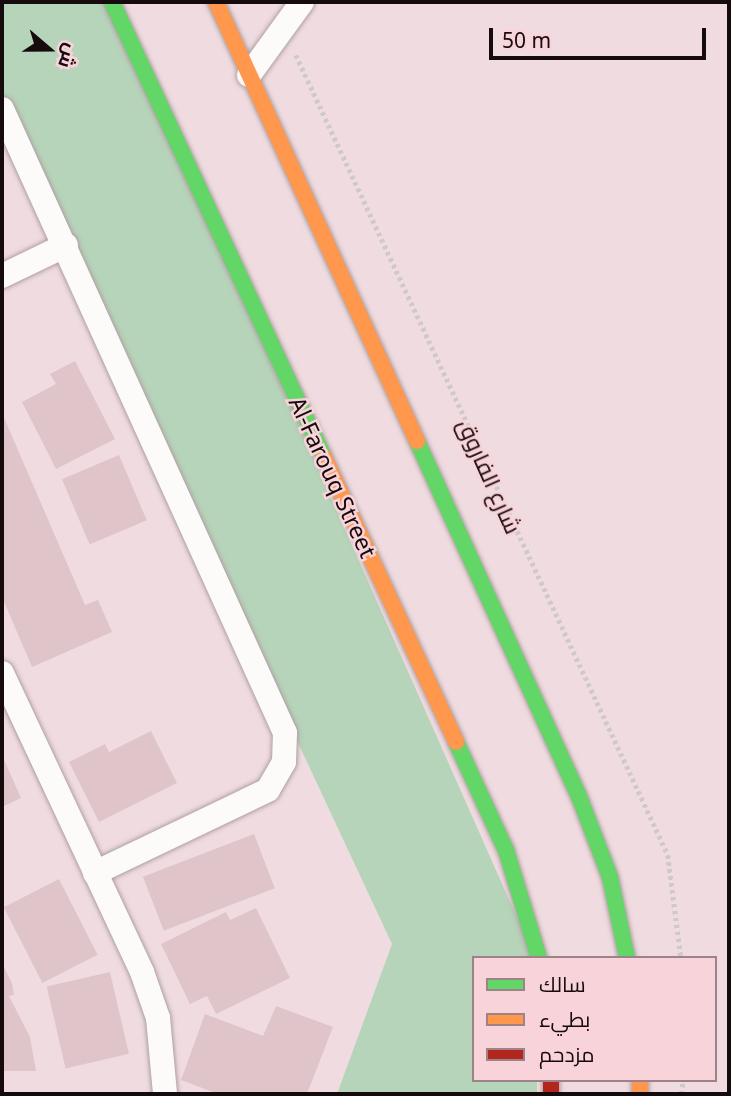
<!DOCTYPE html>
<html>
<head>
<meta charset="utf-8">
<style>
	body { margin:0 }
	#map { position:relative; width:731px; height:1096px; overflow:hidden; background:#f0dce0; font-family:"Noto Sans",Cairo,sans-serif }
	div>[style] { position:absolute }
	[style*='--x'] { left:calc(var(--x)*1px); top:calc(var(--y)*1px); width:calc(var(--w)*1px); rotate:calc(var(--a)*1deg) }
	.green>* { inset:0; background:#b6d4ba }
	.building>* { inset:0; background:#dfc5ca; transform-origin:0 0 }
	.path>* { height:4.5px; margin-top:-2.25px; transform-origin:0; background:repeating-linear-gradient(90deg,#d0c9cb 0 3.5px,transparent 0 7px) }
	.roads { filter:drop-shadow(0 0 2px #afa0a2) drop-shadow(0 0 2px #afa0a2) }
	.street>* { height:24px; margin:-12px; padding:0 12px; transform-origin:12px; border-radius:12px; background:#fdfafa }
	.fast>* { height:16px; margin:-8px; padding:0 8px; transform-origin:8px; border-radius:8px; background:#63d668 }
	.slow>* { height:16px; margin:-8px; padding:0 8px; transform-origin:8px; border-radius:8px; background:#ff974d }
	.jam>* { height:16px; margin:-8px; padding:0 8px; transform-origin:8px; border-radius:8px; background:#b3261e }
	span { translate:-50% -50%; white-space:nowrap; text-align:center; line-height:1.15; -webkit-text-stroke:5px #f8d4da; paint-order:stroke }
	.street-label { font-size:23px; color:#150a0c }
	.frame { position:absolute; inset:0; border:4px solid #150a0c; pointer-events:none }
	.legend { position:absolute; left:472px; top:956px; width:245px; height:126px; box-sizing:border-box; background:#f8d4da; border:2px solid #9d8388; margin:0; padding:9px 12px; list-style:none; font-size:21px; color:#150a0c }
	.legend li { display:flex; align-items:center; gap:14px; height:35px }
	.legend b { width:35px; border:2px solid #9d8388 }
	.north { position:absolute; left:14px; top:14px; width:70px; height:70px; -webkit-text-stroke:5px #f8d4da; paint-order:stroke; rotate:110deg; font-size:19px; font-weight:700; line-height:28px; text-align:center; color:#150a0c }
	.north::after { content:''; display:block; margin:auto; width:24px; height:32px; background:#150a0c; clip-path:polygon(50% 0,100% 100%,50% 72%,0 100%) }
	.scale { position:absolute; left:489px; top:28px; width:217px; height:32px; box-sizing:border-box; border:4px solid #150a0c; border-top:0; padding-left:9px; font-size:21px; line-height:24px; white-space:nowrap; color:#150a0c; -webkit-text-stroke:5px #f8d4da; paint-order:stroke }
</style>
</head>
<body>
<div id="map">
	<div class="green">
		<div style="clip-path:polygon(2px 2px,111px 2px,535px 958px,474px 958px,474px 1080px,537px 1080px,537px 1094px,337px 1094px,392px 944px,2px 109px)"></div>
	</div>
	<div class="building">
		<div style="clip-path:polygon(75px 361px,115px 439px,56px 469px,22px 402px,56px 384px,50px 374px)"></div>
		<div style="clip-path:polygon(2px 413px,85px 605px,98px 600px,112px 632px,32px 667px,2px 597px)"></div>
		<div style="left:119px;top:455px;width:71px;height:62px;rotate:67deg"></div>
		<div style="clip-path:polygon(151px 731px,177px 783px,99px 822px,69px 762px,105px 744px,109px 752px)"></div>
		<div style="clip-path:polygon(2px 755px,21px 798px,2px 807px)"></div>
		<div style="left:254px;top:834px;width:58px;height:119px;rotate:69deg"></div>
		<div style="left:59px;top:879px;width:85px;height:62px;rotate:63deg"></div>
		<div style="clip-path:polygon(256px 908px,290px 978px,216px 1014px,207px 996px,190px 1004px,161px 944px,226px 912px,230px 920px)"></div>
		<div style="clip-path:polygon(2px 963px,12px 983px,14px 995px,9px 996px,30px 1037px,36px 1071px,2px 1071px)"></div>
		<div style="left:110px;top:972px;width:84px;height:65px;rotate:77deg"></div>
		<div style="clip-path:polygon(276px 1006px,333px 1027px,307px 1094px,218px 1094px,181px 1080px,205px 1014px,263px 1036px)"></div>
	</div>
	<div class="path">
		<div style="--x:296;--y:55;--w:882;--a:65.06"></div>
		<div style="--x:668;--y:855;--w:104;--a:82.8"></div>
		<div style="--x:681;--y:1094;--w:14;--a:-82"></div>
	</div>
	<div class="roads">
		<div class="street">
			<div style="--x:249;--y:75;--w:90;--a:-54"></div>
			<div style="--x:2;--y:109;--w:685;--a:65.6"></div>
			<div style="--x:285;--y:733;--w:29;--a:92"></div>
			<div style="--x:284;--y:762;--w:32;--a:120"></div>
			<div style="--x:268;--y:790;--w:192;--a:154.4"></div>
			<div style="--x:2;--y:276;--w:71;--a:-25.8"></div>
			<div style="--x:2;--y:673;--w:330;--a:64.9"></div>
			<div style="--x:142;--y:972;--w:49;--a:70.8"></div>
			<div style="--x:158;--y:1018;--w:76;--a:84.7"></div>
		</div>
		<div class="fast">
			<div style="--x:112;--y:2;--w:502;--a:65.02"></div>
			<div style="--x:417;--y:441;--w:393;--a:65.5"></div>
			<div style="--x:580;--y:799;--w:84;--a:69"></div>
			<div style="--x:610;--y:877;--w:83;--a:78.1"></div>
			<div style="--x:456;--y:742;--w:119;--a:65.2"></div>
			<div style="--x:506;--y:850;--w:113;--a:73"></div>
		</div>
		<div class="slow">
			<div style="--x:216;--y:2;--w:483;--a:65.4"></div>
			<div style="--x:324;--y:457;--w:314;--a:65.1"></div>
			<div style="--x:640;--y:1080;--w:14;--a:90"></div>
		</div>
		<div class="jam">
			<div style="--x:551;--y:1080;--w:14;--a:90"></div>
		</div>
	</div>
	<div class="street-label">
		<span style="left:490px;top:476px;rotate:66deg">شارع الفاروق</span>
		<span style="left:333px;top:477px;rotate:65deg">Al-Farouq Street</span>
	</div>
	<div class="frame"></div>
	<ul class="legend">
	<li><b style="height:9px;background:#63d668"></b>سالك</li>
	<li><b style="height:9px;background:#ff974d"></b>بطيء</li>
	<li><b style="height:9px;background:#b3261e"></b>مزدحم</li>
	</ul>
	<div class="north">ش</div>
	<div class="scale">50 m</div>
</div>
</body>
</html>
